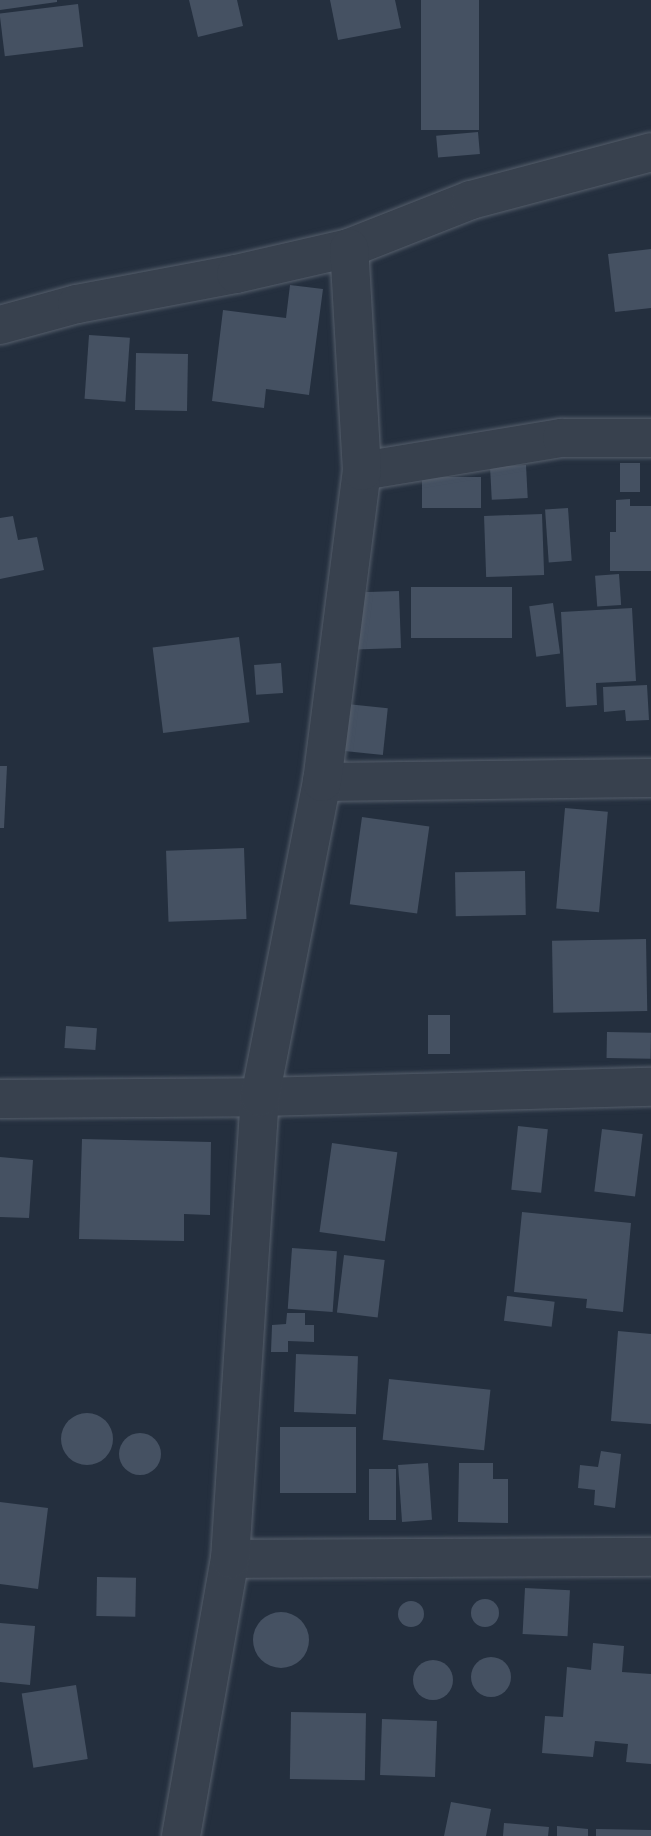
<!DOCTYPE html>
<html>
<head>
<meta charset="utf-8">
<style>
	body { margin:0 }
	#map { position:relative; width:651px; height:1836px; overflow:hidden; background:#242f3e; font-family:"Sofia Sans Condensed",sans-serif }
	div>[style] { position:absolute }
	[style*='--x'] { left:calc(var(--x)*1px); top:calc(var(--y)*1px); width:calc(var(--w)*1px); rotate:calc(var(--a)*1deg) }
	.building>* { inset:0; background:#455162; transform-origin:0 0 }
	.round { border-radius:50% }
	.roads { filter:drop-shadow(0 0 2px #565f6c) drop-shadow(0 0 2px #565f6c) }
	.minor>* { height:38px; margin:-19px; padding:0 19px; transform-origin:19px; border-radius:19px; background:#38414e }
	span { translate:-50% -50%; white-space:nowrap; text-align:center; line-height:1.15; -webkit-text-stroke:6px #1d2633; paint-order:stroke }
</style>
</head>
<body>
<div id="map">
	<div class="building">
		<div style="clip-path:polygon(0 0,57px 0,57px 2px,0 10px)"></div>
		<div style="clip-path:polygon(189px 0,237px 0,243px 26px,198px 37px)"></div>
		<div style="clip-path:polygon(330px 0,395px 0,401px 28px,338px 40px)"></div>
		<div style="left:421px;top:0;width:58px;height:130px"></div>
		<div style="left:78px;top:4px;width:43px;height:79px;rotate:83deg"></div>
		<div style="left:478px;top:132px;width:22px;height:42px;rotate:85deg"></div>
		<div style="clip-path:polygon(651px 249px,651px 308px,615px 312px,608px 254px)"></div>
		<div style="clip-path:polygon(290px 285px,323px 289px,309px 395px,266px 389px,264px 408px,212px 401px,223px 310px,286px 318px)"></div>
		<div style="left:89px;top:335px;width:41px;height:64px;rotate:4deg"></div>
		<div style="left:136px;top:353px;width:52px;height:57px;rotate:1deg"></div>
		<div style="left:620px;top:463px;width:20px;height:29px"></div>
		<div style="left:526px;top:465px;width:33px;height:36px;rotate:87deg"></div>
		<div style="left:481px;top:477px;width:31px;height:59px;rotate:90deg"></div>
		<div style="clip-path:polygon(630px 499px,630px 506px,651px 506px,651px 571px,610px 571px,610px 532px,616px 532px,616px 500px)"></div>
		<div style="left:568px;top:508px;width:53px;height:23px;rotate:86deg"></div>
		<div style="left:542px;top:514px;width:61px;height:58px;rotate:88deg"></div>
		<div style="clip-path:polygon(13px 516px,18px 540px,37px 537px,44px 570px,0 579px,0 518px)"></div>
		<div style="left:619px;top:574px;width:31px;height:24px;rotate:86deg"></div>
		<div style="left:512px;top:587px;width:51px;height:101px;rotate:90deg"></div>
		<div style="left:399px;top:591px;width:57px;height:46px;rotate:88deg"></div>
		<div style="left:553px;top:603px;width:51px;height:24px;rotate:82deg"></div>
		<div style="clip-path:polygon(632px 608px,636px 681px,596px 683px,597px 705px,566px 707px,561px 612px)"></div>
		<div style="left:239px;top:637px;width:86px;height:87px;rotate:83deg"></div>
		<div style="left:281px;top:663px;width:30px;height:27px;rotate:86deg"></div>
		<div style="clip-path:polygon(647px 685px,649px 720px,626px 721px,625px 710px,604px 712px,603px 687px)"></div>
		<div style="left:347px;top:704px;width:41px;height:47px;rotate:6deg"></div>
		<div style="clip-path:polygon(0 766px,7px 766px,4px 828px,0 828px)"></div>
		<div style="left:565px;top:808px;width:43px;height:101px;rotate:5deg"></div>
		<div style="left:362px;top:817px;width:68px;height:88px;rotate:8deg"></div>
		<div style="left:244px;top:848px;width:71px;height:78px;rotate:88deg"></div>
		<div style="left:525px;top:871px;width:44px;height:70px;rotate:89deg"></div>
		<div style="left:646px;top:939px;width:72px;height:94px;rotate:89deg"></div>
		<div style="left:428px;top:1015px;width:22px;height:39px"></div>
		<div style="left:66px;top:1026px;width:31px;height:22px;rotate:4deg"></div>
		<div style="left:607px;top:1032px;width:44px;height:26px;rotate:1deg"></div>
		<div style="left:518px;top:1126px;width:30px;height:64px;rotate:6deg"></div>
		<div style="left:602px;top:1129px;width:41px;height:63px;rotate:7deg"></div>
		<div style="clip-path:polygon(82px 1139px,211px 1142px,210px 1215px,184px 1214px,184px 1241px,79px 1239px)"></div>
		<div style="left:332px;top:1143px;width:66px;height:90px;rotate:8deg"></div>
		<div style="clip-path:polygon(0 1157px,33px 1160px,29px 1218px,0 1217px)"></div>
		<div style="clip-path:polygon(522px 1212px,631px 1223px,623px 1312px,586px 1308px,587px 1299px,514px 1292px)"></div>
		<div style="left:292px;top:1248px;width:45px;height:61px;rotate:4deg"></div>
		<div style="left:344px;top:1255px;width:41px;height:58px;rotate:7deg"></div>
		<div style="left:507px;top:1296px;width:48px;height:25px;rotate:7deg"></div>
		<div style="clip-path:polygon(287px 1313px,305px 1313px,305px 1325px,314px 1325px,314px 1342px,288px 1341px,288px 1352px,271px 1352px,272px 1325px,286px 1324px)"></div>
		<div style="clip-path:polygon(618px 1331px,651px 1334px,651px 1424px,611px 1421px)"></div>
		<div style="left:296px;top:1354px;width:62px;height:58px;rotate:2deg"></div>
		<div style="left:389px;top:1379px;width:102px;height:61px;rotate:6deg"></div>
		<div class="round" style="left:61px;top:1413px;width:52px;height:52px"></div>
		<div style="left:356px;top:1427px;width:66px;height:76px;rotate:90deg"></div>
		<div class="round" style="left:119px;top:1433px;width:42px;height:42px"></div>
		<div style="clip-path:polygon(601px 1451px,621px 1454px,615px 1508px,594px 1505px,595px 1490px,578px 1488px,580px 1465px,598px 1467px)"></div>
		<div style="left:428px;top:1463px;width:57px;height:30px;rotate:86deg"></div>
		<div style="clip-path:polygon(459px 1463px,493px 1463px,493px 1479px,508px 1479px,508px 1523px,458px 1522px)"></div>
		<div style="left:369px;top:1469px;width:27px;height:51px"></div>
		<div style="clip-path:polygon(0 1502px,48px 1508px,38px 1589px,0 1584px)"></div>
		<div style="left:97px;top:1577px;width:39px;height:39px;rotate:1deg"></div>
		<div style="left:525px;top:1588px;width:45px;height:46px;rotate:3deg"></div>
		<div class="round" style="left:471px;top:1599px;width:28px;height:28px"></div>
		<div class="round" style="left:398px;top:1601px;width:26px;height:26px"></div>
		<div class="round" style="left:253px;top:1612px;width:56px;height:56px"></div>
		<div style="clip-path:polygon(0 1623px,35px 1626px,30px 1685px,0 1682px)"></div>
		<div style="clip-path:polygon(593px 1643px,624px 1646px,622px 1672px,651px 1674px,651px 1764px,626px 1762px,628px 1744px,595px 1741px,593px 1757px,542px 1753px,545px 1716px,563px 1717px,567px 1667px,591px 1670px)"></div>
		<div class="round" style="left:471px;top:1657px;width:40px;height:40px"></div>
		<div class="round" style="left:413px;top:1660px;width:40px;height:40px"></div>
		<div style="left:76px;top:1685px;width:75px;height:55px;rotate:81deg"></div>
		<div style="left:291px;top:1712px;width:75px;height:67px;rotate:1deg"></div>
		<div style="left:382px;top:1719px;width:55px;height:56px;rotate:2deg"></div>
		<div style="clip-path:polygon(451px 1802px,491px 1809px,486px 1836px,444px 1836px)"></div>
		<div style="clip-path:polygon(504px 1823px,549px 1827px,548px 1836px,503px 1836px)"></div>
		<div style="clip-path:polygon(557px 1826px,588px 1829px,588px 1836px,557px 1836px)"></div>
		<div style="clip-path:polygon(596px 1829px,651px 1830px,651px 1836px,596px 1836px)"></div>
	</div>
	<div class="roads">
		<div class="minor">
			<div style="--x:0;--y:325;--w:80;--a:-15.3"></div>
			<div style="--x:77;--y:304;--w:162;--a:-10.7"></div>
			<div style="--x:236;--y:274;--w:116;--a:-13"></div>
			<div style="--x:349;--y:248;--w:131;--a:-21.5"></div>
			<div style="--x:471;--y:200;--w:186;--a:-14.9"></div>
			<div style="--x:362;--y:471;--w:203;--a:-9.4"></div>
			<div style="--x:562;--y:438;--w:89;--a:0"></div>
			<div style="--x:322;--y:782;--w:329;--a:-0.7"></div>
			<div style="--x:0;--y:1099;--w:260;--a:-0.4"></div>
			<div style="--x:260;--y:1097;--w:391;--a:-1.5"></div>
			<div style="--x:230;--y:1559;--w:421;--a:-0.3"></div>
			<div style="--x:181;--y:1836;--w:281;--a:-80"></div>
			<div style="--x:230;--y:1559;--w:463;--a:-86.3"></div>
			<div style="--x:260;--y:1097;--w:321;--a:-78.9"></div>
			<div style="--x:322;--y:782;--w:314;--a:-82.7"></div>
			<div style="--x:362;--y:471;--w:223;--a:-93.3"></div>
		</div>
	</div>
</div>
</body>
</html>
